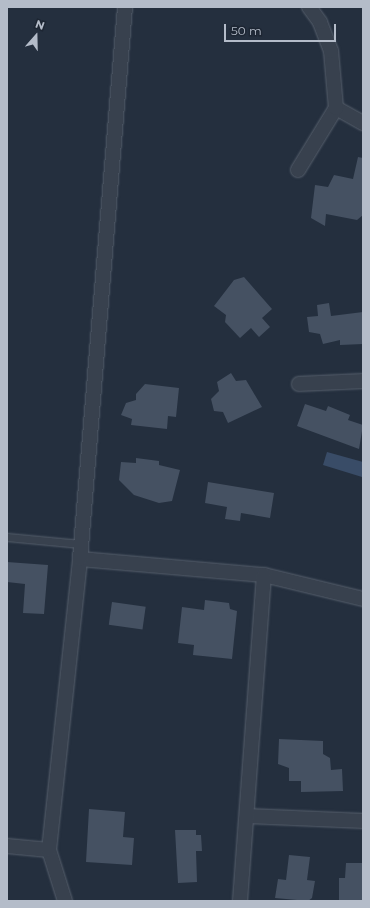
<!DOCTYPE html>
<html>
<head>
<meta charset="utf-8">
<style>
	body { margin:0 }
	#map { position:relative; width:370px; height:908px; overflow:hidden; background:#242f3e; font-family:Montserrat,sans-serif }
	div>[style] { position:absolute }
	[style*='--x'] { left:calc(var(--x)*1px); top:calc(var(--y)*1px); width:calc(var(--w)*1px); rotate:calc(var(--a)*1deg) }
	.water>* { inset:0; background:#394c67 }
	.building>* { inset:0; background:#455162; transform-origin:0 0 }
	.roads { filter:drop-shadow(0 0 1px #565f6c) drop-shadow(0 0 1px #565f6c) }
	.service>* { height:7px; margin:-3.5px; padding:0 3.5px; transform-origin:3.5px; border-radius:3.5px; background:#38414e }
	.minor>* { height:14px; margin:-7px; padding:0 7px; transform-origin:7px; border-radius:7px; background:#38414e }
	span { translate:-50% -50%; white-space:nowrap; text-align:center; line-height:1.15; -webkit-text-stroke:3px #1d2633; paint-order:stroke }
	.frame { position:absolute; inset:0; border:8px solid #b4bcc9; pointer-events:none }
	.north { position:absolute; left:16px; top:16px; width:40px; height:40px; -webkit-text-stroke:3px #1d2633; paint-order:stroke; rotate:20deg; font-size:11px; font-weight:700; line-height:16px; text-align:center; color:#b4bcc9 }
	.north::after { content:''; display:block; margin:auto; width:14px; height:18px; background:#b4bcc9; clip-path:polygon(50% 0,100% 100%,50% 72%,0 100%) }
	.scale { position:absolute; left:224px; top:24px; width:112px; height:18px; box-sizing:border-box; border:2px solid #b4bcc9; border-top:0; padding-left:5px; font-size:12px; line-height:14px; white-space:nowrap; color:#b4bcc9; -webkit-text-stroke:3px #1d2633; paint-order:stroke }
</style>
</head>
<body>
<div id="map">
	<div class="water">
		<div style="clip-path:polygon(327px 452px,363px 462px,362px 477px,323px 465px)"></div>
	</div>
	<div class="building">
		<div style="clip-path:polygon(358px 157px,363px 158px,363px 215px,357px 220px,326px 214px,325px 226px,311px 218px,315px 185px,328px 187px,334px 175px,353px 179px)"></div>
		<div style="clip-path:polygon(244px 277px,272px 309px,262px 318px,270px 327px,259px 337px,251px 328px,240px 338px,225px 322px,226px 315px,214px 306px,234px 280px)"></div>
		<div style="clip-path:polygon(329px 303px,331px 316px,363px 312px,363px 344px,340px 345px,340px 340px,323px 344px,320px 334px,309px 332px,307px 317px,318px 316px,317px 305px)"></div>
		<div style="clip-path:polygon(231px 373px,236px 381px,246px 380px,262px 407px,228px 423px,223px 412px,214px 411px,211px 399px,219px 391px,217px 382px)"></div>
		<div style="clip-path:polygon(145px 384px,179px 388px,176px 417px,168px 416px,167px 429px,131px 425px,132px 419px,121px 415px,126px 403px,136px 400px,136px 394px)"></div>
		<div style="clip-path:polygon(305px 404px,326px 411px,328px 406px,350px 415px,348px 420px,363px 425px,359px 449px,297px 426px)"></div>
		<div style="clip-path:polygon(136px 458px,159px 461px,159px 465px,180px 470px,172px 501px,159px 503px,134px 495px,119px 480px,121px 462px,136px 463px)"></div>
		<div style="clip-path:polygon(208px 482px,274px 493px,270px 518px,241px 513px,240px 521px,225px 519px,227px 507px,205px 503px)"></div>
		<div style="clip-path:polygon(7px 562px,48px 565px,44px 614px,23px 613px,25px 584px,7px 582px)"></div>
		<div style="clip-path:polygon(205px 600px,229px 603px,230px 609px,237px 611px,232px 659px,193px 655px,194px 645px,178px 643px,182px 607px,204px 610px)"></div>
		<div style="left:112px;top:602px;width:34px;height:23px;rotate:8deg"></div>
		<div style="clip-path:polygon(279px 739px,323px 741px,323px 754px,330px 758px,331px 770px,342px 769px,343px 791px,301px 792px,301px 781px,289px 781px,289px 768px,278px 764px)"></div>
		<div style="clip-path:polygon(89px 809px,125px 812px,123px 837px,134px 838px,132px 865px,86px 862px)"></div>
		<div style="clip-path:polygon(175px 830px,196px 830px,196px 835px,201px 835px,202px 851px,196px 851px,197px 882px,178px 883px)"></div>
		<div style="clip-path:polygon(289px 855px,310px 857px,307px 880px,315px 881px,312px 898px,308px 901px,275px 898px,278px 879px,286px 880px)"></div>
		<div style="clip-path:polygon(346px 863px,363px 863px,363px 901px,339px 901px,339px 878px,345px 878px)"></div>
	</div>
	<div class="roads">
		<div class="service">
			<div style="--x:7;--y:537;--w:74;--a:5.4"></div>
		</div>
		<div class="minor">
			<div style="--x:336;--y:108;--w:31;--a:29"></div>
			<div style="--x:298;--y:170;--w:73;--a:-58.5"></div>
			<div style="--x:336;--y:108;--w:57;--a:-95"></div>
			<div style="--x:331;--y:51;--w:31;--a:-111"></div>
			<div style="--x:320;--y:22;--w:19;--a:-126"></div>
			<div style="--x:299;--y:384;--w:64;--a:-2.7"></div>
			<div style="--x:80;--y:559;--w:185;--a:5"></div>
			<div style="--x:264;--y:575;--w:102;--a:13.6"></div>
			<div style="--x:248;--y:816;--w:115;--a:2.5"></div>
			<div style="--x:7;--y:846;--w:42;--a:5.4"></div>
			<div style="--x:65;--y:901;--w:53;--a:-107.4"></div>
			<div style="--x:49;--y:850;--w:293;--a:-83.9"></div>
			<div style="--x:80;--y:559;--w:554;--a:-85.34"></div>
			<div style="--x:240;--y:901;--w:327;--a:-85.8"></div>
		</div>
	</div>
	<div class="frame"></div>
	<div class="north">N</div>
	<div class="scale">50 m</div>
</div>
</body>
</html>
